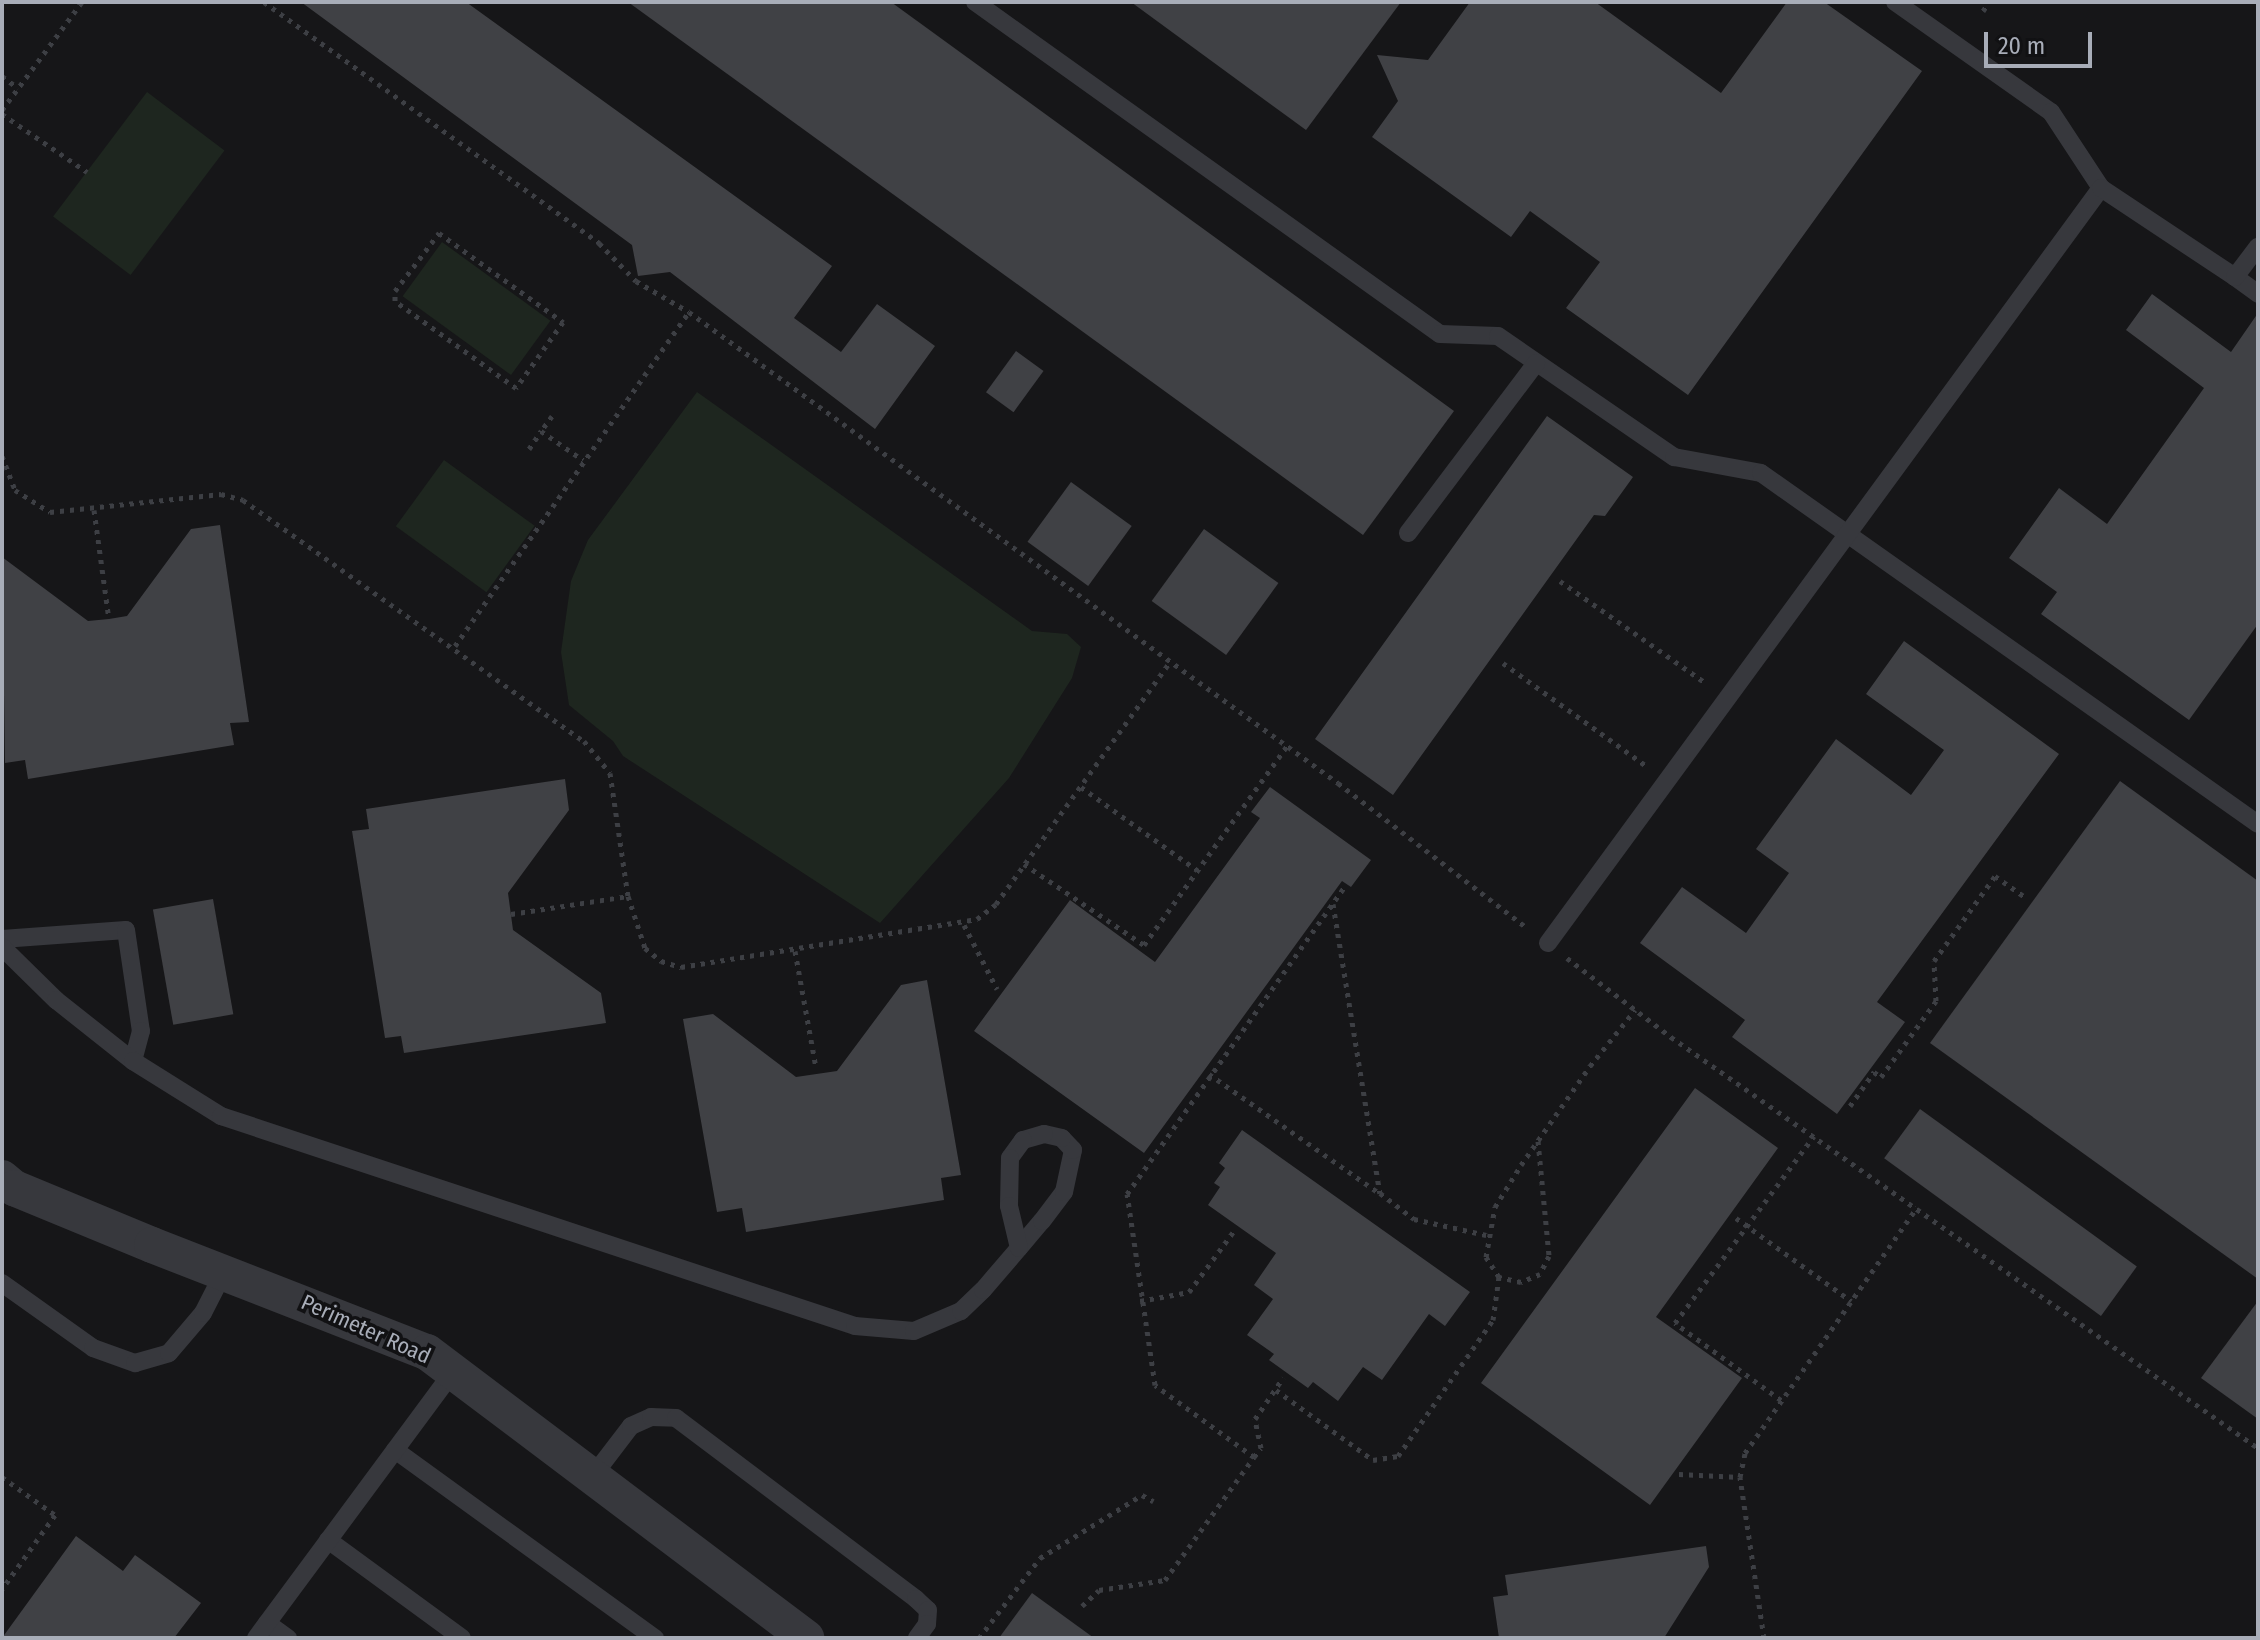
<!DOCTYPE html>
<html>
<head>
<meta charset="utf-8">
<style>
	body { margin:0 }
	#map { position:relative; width:2260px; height:1640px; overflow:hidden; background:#161618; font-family:"Fira Sans Condensed",sans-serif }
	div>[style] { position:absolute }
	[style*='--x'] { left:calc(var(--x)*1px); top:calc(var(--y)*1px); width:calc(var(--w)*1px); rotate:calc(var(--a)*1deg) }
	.green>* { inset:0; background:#1e261f; transform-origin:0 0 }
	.building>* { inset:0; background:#404145; transform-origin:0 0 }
	.path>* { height:5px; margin-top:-2.5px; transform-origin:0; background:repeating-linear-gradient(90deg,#3d3f44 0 4px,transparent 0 10px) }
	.lane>* { height:18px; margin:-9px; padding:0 9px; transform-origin:9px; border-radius:9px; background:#37383d }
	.street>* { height:36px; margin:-18px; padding:0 18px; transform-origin:18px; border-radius:18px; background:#37383d }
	span { translate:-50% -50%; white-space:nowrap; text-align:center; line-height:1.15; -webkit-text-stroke:7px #111113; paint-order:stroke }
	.street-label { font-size:22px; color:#a8adb8 }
	.frame { position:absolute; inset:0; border:4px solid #a8adb8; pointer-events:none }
	.scale { position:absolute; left:1984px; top:32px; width:108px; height:36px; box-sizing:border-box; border:4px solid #a8adb8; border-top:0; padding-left:10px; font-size:24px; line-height:28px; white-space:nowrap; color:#a8adb8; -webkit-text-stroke:6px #111113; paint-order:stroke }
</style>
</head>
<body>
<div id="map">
	<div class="green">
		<div style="left:147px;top:92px;width:97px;height:156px;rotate:37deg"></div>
		<div style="left:442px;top:242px;width:134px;height:67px;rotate:36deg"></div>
		<div style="clip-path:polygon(697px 392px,1032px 631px,1067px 634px,1081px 647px,1072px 678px,1009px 778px,880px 923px,623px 756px,613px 741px,569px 705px,561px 652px,571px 581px,588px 540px)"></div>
		<div style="left:444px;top:460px;width:112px;height:82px;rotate:36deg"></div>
	</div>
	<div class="building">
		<div style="clip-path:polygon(301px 2px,466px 2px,832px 266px,794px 318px,841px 352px,877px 304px,935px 346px,875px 429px,670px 272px,638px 276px,632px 245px)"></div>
		<div style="clip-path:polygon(628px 2px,891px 2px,1454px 411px,1363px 535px)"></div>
		<div style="clip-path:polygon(1131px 2px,1401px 2px,1306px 130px)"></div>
		<div style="clip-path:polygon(1470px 2px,1595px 2px,1721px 93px,1787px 2px,1824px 2px,1922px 71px,1688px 395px,1566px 308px,1600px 262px,1530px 211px,1511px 237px,1372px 137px,1398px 101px,1377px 55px,1428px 60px)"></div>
		<div style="clip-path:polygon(2152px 294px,2231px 352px,2258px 313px,2258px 624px,2189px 720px,2041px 614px,2057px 592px,2009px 558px,2059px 488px,2107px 524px,2204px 388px,2126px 330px)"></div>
		<div style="left:1016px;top:351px;width:34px;height:51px;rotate:36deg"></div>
		<div style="clip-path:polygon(1547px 416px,1633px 477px,1605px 516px,1594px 515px,1393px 795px,1315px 739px)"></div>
		<div style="left:1071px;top:482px;width:75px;height:74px;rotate:36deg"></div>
		<div style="clip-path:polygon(220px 525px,249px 722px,230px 723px,234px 745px,28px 779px,25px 760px,5px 763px,2px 557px,88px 621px,109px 619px,127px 616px,191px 529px)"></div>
		<div style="left:1204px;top:529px;width:92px;height:89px;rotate:36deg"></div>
		<div style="clip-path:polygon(1904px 641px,2059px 754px,1877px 1002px,1905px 1022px,1837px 1114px,1732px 1037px,1745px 1020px,1640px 943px,1682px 887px,1746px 933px,1789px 873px,1756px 849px,1836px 739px,1911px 795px,1944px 750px,1866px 694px)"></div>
		<div style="clip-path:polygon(565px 779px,569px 810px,508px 893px,513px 930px,601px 993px,606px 1023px,404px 1053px,401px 1036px,385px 1038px,352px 831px,369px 829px,366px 809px)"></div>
		<div style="clip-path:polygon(2120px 781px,2258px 881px,2258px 1279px,1930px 1043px)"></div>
		<div style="clip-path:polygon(1270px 787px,1371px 860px,1351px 887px,1342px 881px,1144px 1153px,974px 1031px,1070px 900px,1155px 962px,1260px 818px,1251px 812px)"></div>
		<div style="left:213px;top:899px;width:117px;height:61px;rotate:80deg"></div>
		<div style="clip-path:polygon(927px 980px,961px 1175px,941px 1178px,944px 1200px,746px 1232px,742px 1208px,717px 1212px,683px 1019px,713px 1014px,796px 1077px,837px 1071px,901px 985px)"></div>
		<div style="clip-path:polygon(1695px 1088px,1778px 1148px,1656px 1317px,1742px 1378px,1650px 1505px,1481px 1383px)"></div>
		<div style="left:1920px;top:1109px;width:268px;height:61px;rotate:36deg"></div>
		<div style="clip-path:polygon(1242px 1130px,1470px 1292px,1445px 1326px,1429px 1314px,1382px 1380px,1363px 1367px,1338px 1401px,1313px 1382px,1308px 1388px,1269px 1360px,1274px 1354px,1247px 1335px,1273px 1299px,1254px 1285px,1276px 1253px,1208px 1205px,1220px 1187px,1214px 1183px,1225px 1168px,1219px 1163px)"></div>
		<div style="clip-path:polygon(2258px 1301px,2258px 1419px,2201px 1378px)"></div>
		<div style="clip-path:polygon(76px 1536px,123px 1571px,135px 1555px,201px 1603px,174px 1638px,2px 1638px)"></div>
		<div style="clip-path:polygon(1706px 1546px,1709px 1567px,1664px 1638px,1499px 1638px,1493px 1597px,1508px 1595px,1505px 1575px)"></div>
		<div style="clip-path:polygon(1032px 1593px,1094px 1638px,999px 1638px)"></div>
	</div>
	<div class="path">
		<div style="--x:264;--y:2;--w:413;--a:35.7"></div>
		<div style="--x:599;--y:243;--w:53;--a:45.8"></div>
		<div style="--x:636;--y:281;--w:61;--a:30.3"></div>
		<div style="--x:689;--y:312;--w:802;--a:35.97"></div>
		<div style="--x:1338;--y:783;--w:238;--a:37.5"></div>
		<div style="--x:1983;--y:11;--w:11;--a:-56"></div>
		<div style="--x:2;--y:76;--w:20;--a:37"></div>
		<div style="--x:2;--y:110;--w:134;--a:-53.5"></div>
		<div style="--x:2;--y:114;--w:103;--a:34.3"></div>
		<div style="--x:439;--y:233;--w:153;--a:35.7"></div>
		<div style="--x:563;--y:322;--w:81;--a:125.5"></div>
		<div style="--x:516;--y:388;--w:149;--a:-144.3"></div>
		<div style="--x:395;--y:301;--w:10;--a:-90"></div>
		<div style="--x:395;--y:291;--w:73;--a:-52.8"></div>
		<div style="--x:552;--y:416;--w:19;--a:126"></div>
		<div style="--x:541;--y:431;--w:51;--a:34.6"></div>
		<div style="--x:529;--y:449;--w:22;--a:-56"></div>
		<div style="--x:2;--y:456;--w:36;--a:69"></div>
		<div style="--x:15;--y:490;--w:41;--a:32.2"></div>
		<div style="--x:50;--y:512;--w:172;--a:-6"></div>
		<div style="--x:221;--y:494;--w:23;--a:15"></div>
		<div style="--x:243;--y:500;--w:418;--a:35.3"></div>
		<div style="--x:584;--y:741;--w:41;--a:50.9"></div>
		<div style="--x:610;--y:773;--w:124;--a:81.7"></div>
		<div style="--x:628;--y:896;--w:55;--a:71.9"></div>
		<div style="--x:645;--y:948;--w:21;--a:39"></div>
		<div style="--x:661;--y:961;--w:21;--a:17"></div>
		<div style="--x:681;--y:967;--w:300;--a:-9.2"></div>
		<div style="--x:977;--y:919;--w:24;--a:-38"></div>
		<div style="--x:996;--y:904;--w:298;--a:-54.3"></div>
		<div style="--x:94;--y:510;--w:110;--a:82.2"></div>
		<div style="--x:1560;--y:581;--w:179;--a:35"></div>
		<div style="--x:455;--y:646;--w:408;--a:-55"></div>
		<div style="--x:1503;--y:663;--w:175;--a:35.7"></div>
		<div style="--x:1081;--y:787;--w:143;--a:35.6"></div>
		<div style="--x:1024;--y:864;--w:145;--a:34"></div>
		<div style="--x:1144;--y:945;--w:245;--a:-54.3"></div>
		<div style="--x:1333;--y:904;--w:293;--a:80.8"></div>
		<div style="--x:1380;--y:1193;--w:43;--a:37.4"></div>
		<div style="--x:1414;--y:1219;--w:74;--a:12.5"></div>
		<div style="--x:511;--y:914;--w:118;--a:-8.7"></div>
		<div style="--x:964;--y:925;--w:72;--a:62.7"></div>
		<div style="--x:795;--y:951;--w:119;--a:79.8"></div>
		<div style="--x:1567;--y:958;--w:131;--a:37.2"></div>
		<div style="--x:1671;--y:1037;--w:717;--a:35"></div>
		<div style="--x:1209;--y:1074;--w:208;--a:35"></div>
		<div style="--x:1850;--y:1106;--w:42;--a:-54.8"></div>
		<div style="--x:1874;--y:1072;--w:9;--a:36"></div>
		<div style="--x:1881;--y:1077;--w:94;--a:-54.1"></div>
		<div style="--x:1936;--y:1001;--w:40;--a:-92.9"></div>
		<div style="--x:1934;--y:961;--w:105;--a:-54.3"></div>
		<div style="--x:1995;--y:876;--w:39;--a:35"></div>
		<div style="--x:1538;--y:1141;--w:116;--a:84.5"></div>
		<div style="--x:1549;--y:1256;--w:20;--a:117"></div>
		<div style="--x:1540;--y:1274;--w:21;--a:157"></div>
		<div style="--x:1521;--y:1282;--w:23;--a:-167"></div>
		<div style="--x:1499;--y:1277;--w:24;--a:-123"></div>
		<div style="--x:1486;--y:1257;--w:51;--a:-79.8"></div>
		<div style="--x:1495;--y:1207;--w:49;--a:-58.2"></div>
		<div style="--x:1521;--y:1165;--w:121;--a:-55.1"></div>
		<div style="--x:1590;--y:1066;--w:72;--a:-51.2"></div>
		<div style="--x:1736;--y:1218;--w:142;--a:35.8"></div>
		<div style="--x:1140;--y:1301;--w:50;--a:-10.4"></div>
		<div style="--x:1189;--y:1292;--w:76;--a:-53.6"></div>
		<div style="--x:1276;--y:1390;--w:120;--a:35.8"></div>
		<div style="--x:1373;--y:1460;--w:25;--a:-9"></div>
		<div style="--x:1398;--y:1456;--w:166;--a:-55.1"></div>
		<div style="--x:1493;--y:1320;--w:43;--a:-82.1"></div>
		<div style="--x:1781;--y:1400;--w:131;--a:-144"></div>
		<div style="--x:1675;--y:1323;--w:233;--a:-53.4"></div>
		<div style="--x:1254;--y:1457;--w:11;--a:-52"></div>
		<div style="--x:1261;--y:1448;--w:30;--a:-102"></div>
		<div style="--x:1255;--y:1419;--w:50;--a:-55.7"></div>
		<div style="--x:1679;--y:1474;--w:61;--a:2.8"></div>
		<div style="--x:2;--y:1477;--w:65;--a:35.6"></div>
		<div style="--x:55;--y:1515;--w:91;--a:125.6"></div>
		<div style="--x:1082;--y:1606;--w:23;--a:-43"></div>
		<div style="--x:1099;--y:1590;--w:67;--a:-8.6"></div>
		<div style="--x:1165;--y:1580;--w:152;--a:-54.1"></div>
		<div style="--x:1254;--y:1457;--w:122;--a:-144"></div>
		<div style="--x:1155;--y:1385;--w:193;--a:-98.3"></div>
		<div style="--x:1127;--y:1194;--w:375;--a:-54.7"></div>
		<div style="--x:979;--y:1638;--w:101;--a:-52.7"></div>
		<div style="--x:1040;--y:1558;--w:120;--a:-31.7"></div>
		<div style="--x:1142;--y:1495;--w:13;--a:29"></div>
		<div style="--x:1764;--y:1638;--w:163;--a:-98.5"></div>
		<div style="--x:1740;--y:1477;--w:25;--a:-78"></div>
		<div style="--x:1745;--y:1453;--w:300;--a:-55"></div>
	</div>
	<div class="lane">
		<div style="--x:975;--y:2;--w:571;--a:35.53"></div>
		<div style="--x:1440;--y:334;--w:58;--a:2"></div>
		<div style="--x:1498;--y:336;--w:214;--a:34.5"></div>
		<div style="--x:1674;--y:457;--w:88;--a:10.4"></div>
		<div style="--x:1761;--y:473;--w:608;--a:35.23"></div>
		<div style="--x:1895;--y:2;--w:191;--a:35.2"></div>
		<div style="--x:2051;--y:112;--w:91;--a:56.7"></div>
		<div style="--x:2235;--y:277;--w:29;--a:36"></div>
		<div style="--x:1408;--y:533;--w:213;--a:-53"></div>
		<div style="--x:2;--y:939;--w:124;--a:-4.2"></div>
		<div style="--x:126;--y:930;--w:102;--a:81.6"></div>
		<div style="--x:141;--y:1031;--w:31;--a:105"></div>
		<div style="--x:1548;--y:943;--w:936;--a:-53.78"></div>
		<div style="--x:2101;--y:188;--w:161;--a:33.6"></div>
		<div style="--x:2235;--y:277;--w:38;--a:-53"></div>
		<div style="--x:2;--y:947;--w:76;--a:44.5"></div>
		<div style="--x:56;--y:1000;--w:98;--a:38.4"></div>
		<div style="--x:133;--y:1061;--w:104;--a:32"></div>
		<div style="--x:221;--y:1116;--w:668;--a:18.33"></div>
		<div style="--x:855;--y:1326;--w:59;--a:4.8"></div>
		<div style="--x:914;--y:1331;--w:51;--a:-23.1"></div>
		<div style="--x:961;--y:1311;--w:30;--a:-44"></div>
		<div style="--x:983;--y:1290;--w:55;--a:-49.4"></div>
		<div style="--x:1019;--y:1248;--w:35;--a:-50"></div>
		<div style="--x:1042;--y:1221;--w:36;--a:-53"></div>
		<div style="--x:1064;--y:1192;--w:43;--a:-77.9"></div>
		<div style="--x:1073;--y:1150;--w:16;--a:-133"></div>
		<div style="--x:1062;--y:1138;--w:18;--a:-167"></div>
		<div style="--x:1044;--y:1134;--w:22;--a:164"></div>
		<div style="--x:1023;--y:1140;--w:22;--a:126"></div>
		<div style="--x:1010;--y:1158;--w:48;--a:91.2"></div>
		<div style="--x:1009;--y:1206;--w:43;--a:76.6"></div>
		<div style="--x:2;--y:1283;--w:112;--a:35.5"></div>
		<div style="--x:93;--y:1348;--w:45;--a:19.7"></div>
		<div style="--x:135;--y:1363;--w:35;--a:-16"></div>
		<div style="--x:169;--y:1353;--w:52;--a:-49.6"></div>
		<div style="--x:203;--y:1313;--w:48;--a:-62.9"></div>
		<div style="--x:395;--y:1450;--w:321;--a:35.9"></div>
		<div style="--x:592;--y:1477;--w:64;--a:-52.6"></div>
		<div style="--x:631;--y:1426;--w:22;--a:-24"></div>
		<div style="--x:651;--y:1417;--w:25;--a:2"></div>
		<div style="--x:676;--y:1418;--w:301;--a:37"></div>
		<div style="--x:916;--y:1599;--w:16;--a:43"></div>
		<div style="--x:928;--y:1610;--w:14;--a:94"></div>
		<div style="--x:927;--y:1624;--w:17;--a:126"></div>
		<div style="--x:328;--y:1540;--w:166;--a:36.2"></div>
		<div style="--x:267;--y:1623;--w:26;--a:36"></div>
		<div style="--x:256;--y:1638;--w:331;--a:-53.5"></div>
	</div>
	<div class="street">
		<div style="--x:2;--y:1178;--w:16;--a:40"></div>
		<div style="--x:14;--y:1188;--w:149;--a:22.4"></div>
		<div style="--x:152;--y:1245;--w:295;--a:21.3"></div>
		<div style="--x:427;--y:1352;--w:475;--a:37"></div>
	</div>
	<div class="street-label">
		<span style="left:366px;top:1329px;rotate:24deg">Perimeter Road</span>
	</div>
	<div class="frame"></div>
	<div class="scale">20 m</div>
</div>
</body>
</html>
